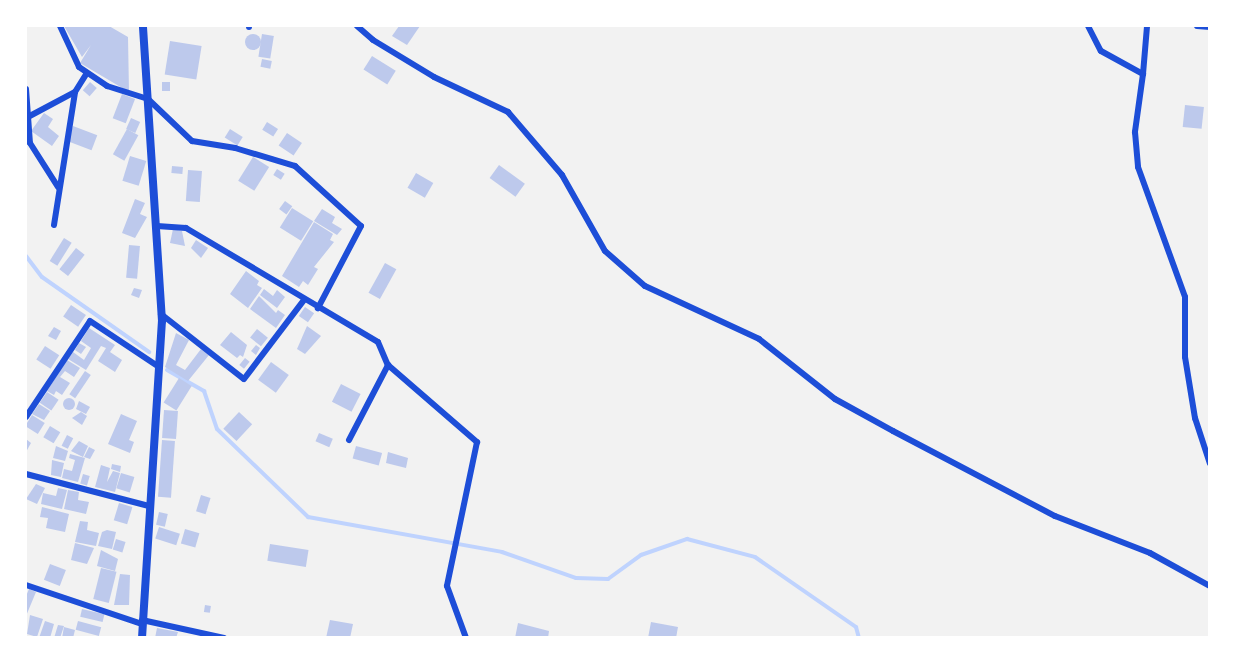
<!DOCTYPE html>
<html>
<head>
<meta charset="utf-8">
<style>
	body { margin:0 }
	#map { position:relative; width:1235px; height:663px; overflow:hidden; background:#f2f2f2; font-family:"PT Sans Narrow",sans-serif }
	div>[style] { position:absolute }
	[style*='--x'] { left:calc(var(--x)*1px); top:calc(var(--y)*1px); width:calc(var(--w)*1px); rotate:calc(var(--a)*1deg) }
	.stream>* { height:4px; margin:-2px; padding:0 2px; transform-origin:2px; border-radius:2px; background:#bfd3fe }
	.building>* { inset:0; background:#bdc9ec; transform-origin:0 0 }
	.round { border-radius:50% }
	.minor>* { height:6px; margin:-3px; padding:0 3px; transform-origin:3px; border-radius:3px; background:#1d4ed8 }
	.tertiary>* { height:8px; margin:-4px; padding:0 4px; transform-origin:4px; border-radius:4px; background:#1d4ed8 }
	span { translate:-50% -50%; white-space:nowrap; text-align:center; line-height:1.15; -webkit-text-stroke:5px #fff; paint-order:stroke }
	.frame { position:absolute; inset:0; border:27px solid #fff; pointer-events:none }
</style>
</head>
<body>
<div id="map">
	<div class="stream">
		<div style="--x:26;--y:256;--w:26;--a:53"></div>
		<div style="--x:42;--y:277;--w:131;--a:35"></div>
		<div style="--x:167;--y:370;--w:43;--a:29.6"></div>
		<div style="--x:204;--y:391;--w:40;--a:71.1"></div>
		<div style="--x:217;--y:429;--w:127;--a:44"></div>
		<div style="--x:308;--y:517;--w:197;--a:10.2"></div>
		<div style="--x:502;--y:552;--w:78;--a:19.4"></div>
		<div style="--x:576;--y:578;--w:32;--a:2"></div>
		<div style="--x:608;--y:579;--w:41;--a:-36"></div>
		<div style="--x:641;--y:555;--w:49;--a:-19.2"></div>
		<div style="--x:687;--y:539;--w:70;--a:14.8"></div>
		<div style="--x:755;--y:557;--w:123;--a:34.7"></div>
		<div style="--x:856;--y:627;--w:11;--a:75"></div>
	</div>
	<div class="building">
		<div style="clip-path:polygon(64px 26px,109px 26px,128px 37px,129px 92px,80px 63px,91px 45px,82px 57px)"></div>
		<div style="clip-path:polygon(399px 26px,420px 26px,407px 45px,392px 36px)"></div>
		<div style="left:262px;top:34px;width:12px;height:23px;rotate:9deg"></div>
		<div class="round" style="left:245px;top:34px;width:16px;height:16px"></div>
		<div style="left:170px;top:41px;width:32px;height:34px;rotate:9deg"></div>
		<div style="left:372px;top:56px;width:28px;height:16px;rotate:32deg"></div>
		<div style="left:262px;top:59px;width:10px;height:8px;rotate:11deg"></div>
		<div style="left:90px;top:82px;width:9px;height:11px;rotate:41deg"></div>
		<div style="left:162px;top:82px;width:8px;height:9px"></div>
		<div style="left:122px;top:94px;width:14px;height:26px;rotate:21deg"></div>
		<div style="left:1185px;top:105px;width:19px;height:22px;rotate:6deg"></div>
		<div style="clip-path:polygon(44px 113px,53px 119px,48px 127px,59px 136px,52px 146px,31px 131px)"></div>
		<div style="left:131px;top:118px;width:10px;height:12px;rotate:24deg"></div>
		<div style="left:267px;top:122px;width:13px;height:9px;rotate:32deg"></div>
		<div style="left:73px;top:126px;width:26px;height:16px;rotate:21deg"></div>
		<div style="left:127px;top:129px;width:13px;height:29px;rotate:29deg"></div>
		<div style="left:230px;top:129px;width:15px;height:10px;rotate:32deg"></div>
		<div style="left:287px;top:133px;width:18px;height:15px;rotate:34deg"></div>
		<div style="left:130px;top:156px;width:17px;height:26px;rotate:17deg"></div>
		<div style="left:253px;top:157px;width:19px;height:28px;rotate:32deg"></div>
		<div style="left:499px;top:165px;width:32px;height:16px;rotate:36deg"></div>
		<div style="left:172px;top:166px;width:11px;height:7px;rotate:5deg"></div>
		<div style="left:277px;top:169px;width:9px;height:7px;rotate:32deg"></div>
		<div style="left:188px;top:170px;width:14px;height:31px;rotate:4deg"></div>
		<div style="left:416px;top:173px;width:20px;height:17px;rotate:30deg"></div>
		<div style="clip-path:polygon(135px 199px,145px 203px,140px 214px,147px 217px,135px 238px,122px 233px)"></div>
		<div style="left:285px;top:201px;width:9px;height:10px;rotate:36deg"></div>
		<div style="left:292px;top:208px;width:25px;height:23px;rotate:32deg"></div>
		<div style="clip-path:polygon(322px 209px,335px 217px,332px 223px,342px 229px,337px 235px,314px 221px)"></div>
		<div style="clip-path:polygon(314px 222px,333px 234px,330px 240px,334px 242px,314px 267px,318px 269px,308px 285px,303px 281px,299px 287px,282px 276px)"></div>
		<div style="clip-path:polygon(173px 229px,182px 231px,185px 246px,170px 243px)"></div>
		<div style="left:64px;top:238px;width:9px;height:27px;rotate:32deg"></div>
		<div style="clip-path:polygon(196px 240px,208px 248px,201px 258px,191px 248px)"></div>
		<div style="left:129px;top:245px;width:11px;height:33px;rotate:5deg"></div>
		<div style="left:76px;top:248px;width:11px;height:27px;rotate:38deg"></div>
		<div style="left:385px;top:263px;width:13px;height:34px;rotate:29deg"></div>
		<div style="clip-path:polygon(246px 271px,259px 281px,257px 285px,262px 288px,248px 308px,230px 294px)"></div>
		<div style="clip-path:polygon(134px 288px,142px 290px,139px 298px,131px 295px)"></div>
		<div style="clip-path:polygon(264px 289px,273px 296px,277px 290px,285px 297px,277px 308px,260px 295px)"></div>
		<div style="clip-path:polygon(259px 296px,276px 313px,278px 310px,285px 315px,276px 328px,250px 309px)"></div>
		<div style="left:71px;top:305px;width:18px;height:14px;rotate:34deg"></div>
		<div style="left:305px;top:307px;width:11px;height:11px;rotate:34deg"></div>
		<div style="clip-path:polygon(307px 326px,321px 336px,305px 354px,297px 349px)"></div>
		<div style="clip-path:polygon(54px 327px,61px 331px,56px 340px,48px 336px)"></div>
		<div style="clip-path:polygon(89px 328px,115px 345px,110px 352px,122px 360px,115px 372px,98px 361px,106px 348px,101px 346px,86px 370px,68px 359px,73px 352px,84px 360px,91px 348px,81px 341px)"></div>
		<div style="left:257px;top:329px;width:14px;height:11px;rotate:39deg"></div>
		<div style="clip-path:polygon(231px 332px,247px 345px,243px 357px,240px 355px,237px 358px,220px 345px)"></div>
		<div style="clip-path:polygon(176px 333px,189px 340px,176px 365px,185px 370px,201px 349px,209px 355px,188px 381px,165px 367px)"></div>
		<div style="clip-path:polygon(79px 343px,86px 347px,81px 354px,75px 350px)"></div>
		<div style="clip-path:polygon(256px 345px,260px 348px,256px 355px,251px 351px)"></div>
		<div style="left:45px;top:346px;width:17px;height:16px;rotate:33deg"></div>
		<div style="left:245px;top:358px;width:6px;height:9px;rotate:39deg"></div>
		<div style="clip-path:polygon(67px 360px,80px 368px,74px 377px,65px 371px,60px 377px,70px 383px,62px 395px,56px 391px,54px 395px,47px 391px)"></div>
		<div style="left:271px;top:362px;width:22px;height:22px;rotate:36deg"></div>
		<div style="left:85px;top:371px;width:7px;height:28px;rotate:34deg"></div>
		<div style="left:179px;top:378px;width:15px;height:29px;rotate:32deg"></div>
		<div style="left:341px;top:384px;width:22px;height:20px;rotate:27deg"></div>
		<div style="left:47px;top:392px;width:14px;height:13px;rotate:34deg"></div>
		<div class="round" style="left:63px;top:398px;width:12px;height:12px"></div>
		<div style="clip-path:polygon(79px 401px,90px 407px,86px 414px,76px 409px)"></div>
		<div style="clip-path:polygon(39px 404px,50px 411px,44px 420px,32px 414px)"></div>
		<div style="left:164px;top:410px;width:14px;height:28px;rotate:4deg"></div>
		<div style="clip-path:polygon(81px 412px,87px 416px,82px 425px,72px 418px)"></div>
		<div style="left:239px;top:412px;width:18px;height:23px;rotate:43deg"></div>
		<div style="clip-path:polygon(121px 414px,137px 421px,129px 440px,134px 442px,130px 453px,108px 444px)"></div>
		<div style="left:32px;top:415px;width:15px;height:13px;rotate:32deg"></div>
		<div style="left:50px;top:426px;width:12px;height:13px;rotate:31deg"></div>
		<div style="left:319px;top:433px;width:15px;height:9px;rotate:23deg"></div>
		<div style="left:67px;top:435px;width:7px;height:12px;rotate:27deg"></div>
		<div style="clip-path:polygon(26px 439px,31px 443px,26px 452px)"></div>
		<div style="left:162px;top:440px;width:13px;height:57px;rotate:4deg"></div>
		<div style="clip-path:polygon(79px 441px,88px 446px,83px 457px,71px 451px)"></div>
		<div style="clip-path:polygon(56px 446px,68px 451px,65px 461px,53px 458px)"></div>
		<div style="left:356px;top:446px;width:27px;height:13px;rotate:15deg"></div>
		<div style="clip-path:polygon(89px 447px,95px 450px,90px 459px,84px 457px)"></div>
		<div style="clip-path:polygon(388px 452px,408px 458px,406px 468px,386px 463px)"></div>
		<div style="clip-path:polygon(70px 454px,85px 458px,78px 482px,62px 478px,64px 469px,72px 471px,75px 460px,69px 458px)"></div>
		<div style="clip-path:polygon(52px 460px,64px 463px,61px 477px,51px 475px)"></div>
		<div style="clip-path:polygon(112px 464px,121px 466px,120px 472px,111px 469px)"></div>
		<div style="clip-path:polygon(101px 465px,110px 468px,107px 482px,113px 471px,120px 473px,115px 492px,95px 487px)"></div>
		<div style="left:121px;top:473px;width:14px;height:16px;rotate:17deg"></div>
		<div style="left:83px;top:474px;width:7px;height:10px;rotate:16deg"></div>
		<div style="clip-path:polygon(36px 484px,45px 488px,37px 504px,26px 499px)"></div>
		<div style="clip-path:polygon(58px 488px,67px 490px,62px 509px,41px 504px,43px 493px,56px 496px)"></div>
		<div style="clip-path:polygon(68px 490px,79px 492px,78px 500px,89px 502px,86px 514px,64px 509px)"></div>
		<div style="left:201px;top:495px;width:10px;height:17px;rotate:17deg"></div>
		<div style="left:119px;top:503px;width:14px;height:18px;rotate:17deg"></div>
		<div style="clip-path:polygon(42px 507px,69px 514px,65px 532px,46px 528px,48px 518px,40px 517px)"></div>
		<div style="left:159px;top:512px;width:9px;height:13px;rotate:13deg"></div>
		<div style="clip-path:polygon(80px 521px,88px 522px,87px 530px,99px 533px,96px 546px,75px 542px)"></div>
		<div style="left:159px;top:527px;width:22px;height:12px;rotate:18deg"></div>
		<div style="left:185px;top:529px;width:15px;height:15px;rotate:16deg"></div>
		<div style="clip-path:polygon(107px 530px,116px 532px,112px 549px,98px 546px,102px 532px)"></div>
		<div style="left:116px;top:539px;width:10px;height:11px;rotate:17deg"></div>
		<div style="clip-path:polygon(75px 543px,94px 548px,87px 564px,71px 560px)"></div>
		<div style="left:270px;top:544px;width:39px;height:17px;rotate:9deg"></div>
		<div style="clip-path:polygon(101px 550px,118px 559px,115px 571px,97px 566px)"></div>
		<div style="left:50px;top:564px;width:17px;height:17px;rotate:21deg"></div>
		<div style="left:101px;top:568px;width:16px;height:32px;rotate:14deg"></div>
		<div style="clip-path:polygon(120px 574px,130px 575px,129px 605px,114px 605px)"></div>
		<div style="clip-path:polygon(29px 589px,36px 592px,26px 616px,26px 596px)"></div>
		<div style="left:205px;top:605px;width:6px;height:7px;rotate:9deg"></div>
		<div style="left:82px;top:609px;width:23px;height:8px;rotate:13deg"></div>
		<div style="clip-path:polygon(30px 615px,43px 619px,37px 637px,27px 634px)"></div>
		<div style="clip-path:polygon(330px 620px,353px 624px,350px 638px,326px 638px)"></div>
		<div style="clip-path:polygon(45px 621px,54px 624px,50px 638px,39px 638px)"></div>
		<div style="left:78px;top:621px;width:24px;height:9px;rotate:15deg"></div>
		<div style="clip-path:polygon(651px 622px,678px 627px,676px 638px,648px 638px)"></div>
		<div style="clip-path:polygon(518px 623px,549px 631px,548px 638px,515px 638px)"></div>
		<div style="clip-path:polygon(58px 625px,64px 626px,60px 638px,54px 638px)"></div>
		<div style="clip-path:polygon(64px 627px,75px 630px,73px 638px,62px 638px)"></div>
		<div style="clip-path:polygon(157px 628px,178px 632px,176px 638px,155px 638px)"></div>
	</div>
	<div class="minor">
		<div style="--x:60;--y:26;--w:45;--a:65.1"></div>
		<div style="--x:79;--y:67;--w:34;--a:34"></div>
		<div style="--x:107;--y:86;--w:43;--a:17.6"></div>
		<div style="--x:148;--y:99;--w:61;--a:43.7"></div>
		<div style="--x:192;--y:141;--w:44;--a:9.2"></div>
		<div style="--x:235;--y:148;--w:63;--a:16.7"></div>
		<div style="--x:295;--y:166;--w:89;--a:42.3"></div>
		<div style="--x:361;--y:226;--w:93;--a:117.7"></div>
		<div style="--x:357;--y:26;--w:21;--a:41"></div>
		<div style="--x:373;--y:40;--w:71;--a:31.2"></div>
		<div style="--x:434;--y:77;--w:82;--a:25.3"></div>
		<div style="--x:508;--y:112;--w:83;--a:49.4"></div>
		<div style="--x:562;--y:175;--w:87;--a:60.5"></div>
		<div style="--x:605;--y:251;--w:53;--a:41.2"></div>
		<div style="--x:645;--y:286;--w:126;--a:24.9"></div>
		<div style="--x:759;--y:339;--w:97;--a:38.3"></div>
		<div style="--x:835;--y:399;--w:66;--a:28.9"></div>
		<div style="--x:893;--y:431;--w:183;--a:27.7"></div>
		<div style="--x:1055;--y:516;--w:102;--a:21.3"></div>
		<div style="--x:1150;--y:553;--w:68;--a:28.8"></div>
		<div style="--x:1088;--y:26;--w:28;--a:63"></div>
		<div style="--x:1101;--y:51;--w:48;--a:28.7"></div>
		<div style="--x:1143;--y:74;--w:59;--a:97.9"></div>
		<div style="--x:1135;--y:132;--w:35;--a:85"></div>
		<div style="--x:1138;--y:167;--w:138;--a:70.1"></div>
		<div style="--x:1185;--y:297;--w:60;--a:90"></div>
		<div style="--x:1185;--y:357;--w:62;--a:80.7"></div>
		<div style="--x:1195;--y:418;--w:48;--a:71.9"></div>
		<div style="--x:1197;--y:26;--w:13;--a:4"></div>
		<div style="--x:249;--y:27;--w:1;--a:-90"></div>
		<div style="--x:1143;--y:74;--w:48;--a:-85.2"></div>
		<div style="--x:26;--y:89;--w:54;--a:85.8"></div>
		<div style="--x:30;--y:143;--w:52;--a:57.5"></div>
		<div style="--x:26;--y:118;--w:55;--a:-28"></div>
		<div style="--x:75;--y:92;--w:22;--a:-58"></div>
		<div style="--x:54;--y:225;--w:135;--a:-81"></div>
		<div style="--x:157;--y:226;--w:29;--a:4"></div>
		<div style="--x:186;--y:228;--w:223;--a:30.7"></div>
		<div style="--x:378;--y:342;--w:25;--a:67"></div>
		<div style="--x:388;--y:365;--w:118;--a:40.9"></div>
		<div style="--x:477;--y:442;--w:147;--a:101.8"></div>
		<div style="--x:447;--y:586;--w:55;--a:69.9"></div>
		<div style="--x:161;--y:314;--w:105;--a:38.1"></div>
		<div style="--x:244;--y:379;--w:99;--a:-52.8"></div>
		<div style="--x:26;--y:417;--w:115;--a:-56.3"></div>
		<div style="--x:90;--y:321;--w:83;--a:33.7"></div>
		<div style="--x:349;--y:440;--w:85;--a:-62.5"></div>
		<div style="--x:26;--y:474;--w:127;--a:14.6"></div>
		<div style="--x:26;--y:585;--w:122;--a:18.6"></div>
		<div style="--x:142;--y:620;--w:84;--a:12.4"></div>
	</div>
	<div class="tertiary">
		<div style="--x:142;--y:638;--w:318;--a:-86.4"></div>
		<div style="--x:162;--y:321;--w:296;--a:-93.7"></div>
	</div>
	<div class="frame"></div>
</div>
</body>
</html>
